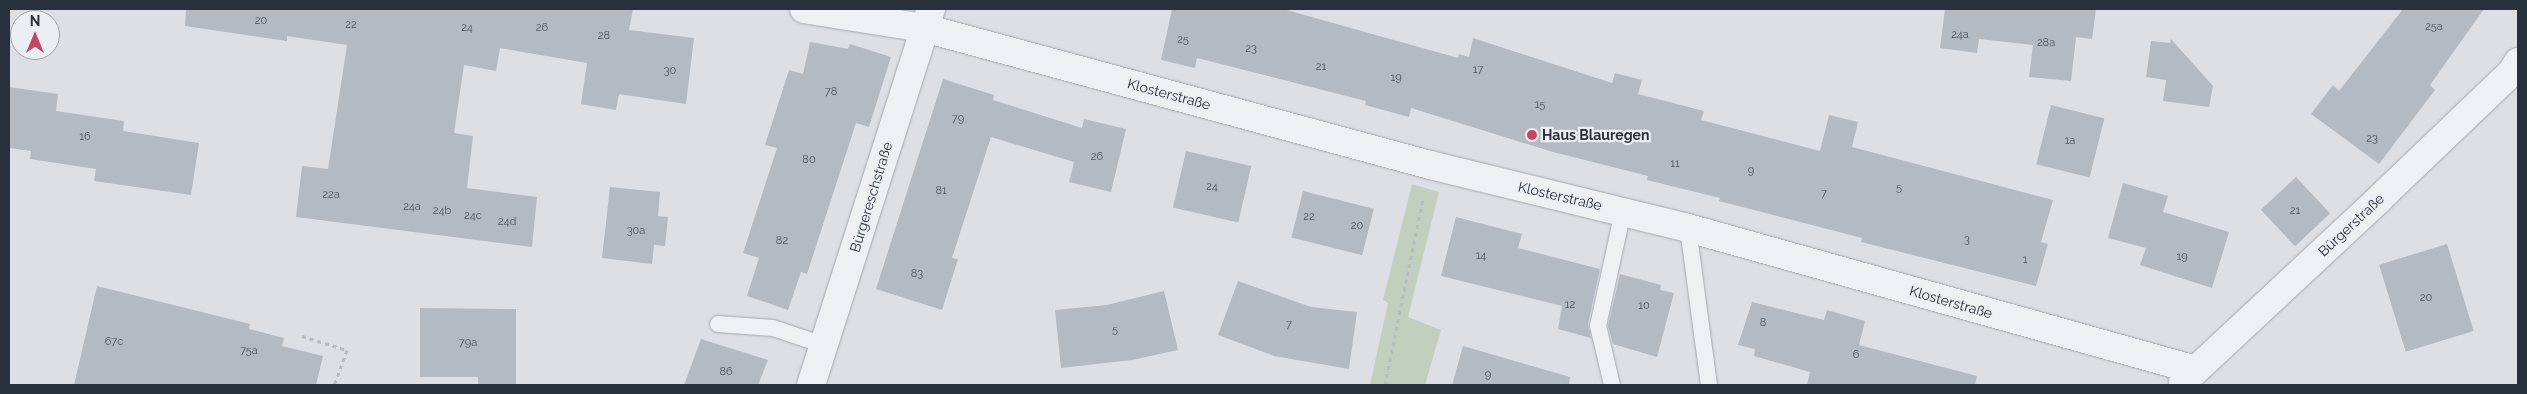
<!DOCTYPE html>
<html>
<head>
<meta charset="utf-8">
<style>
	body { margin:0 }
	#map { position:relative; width:2527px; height:394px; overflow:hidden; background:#dce0e5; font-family:Raleway,sans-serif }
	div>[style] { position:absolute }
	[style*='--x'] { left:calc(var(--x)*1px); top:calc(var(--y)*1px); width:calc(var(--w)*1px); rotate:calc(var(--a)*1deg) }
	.green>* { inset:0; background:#c3cfbe }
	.building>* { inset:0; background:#b4bac2; transform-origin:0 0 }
	.path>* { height:3px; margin-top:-1.5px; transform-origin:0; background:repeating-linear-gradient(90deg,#b6bbc0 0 4px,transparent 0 8px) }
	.roads { filter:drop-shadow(0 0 1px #a2a8af) drop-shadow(0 0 1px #a2a8af) }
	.lane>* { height:16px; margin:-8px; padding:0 8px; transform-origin:8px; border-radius:8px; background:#eef1f4 }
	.street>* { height:28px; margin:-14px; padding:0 14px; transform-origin:14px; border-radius:14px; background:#eef1f4 }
	.dots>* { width:14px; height:14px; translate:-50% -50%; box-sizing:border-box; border:2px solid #ebeff3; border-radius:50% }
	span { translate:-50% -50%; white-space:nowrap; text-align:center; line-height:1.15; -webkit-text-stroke:4.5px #ebeff3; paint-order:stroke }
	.number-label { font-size:11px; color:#4a525d }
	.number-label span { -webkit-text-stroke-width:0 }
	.street-label { font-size:14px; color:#27303b }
	.poi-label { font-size:14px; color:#27303b; font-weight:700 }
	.left { translate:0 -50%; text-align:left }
	.frame { position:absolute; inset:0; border:10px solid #27303b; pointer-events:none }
	.north { position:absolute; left:10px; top:10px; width:50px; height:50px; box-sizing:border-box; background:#ebeff3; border:1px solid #9da3a9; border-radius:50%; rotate:0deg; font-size:14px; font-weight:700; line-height:20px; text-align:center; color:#27303b }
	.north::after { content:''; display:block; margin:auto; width:18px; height:22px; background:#c54664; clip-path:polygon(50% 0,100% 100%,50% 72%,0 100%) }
</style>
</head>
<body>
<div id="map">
	<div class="green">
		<div style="clip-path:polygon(1412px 184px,1439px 192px,1408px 317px,1441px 330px,1425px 385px,1370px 385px,1388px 303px,1383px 300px)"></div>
	</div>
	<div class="building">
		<div style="clip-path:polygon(186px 9px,633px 9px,629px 30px,694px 38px,686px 104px,619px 94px,616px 110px,581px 104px,587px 63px,500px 48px,496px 71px,464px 65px,454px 133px,473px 136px,467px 188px,537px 197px,532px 247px,296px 217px,302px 166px,328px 169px,347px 45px,287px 36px,287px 41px,185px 26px)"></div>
		<div style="clip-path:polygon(1172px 9px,1283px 9px,1458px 58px,1459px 54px,1469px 57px,1473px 38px,1612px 83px,1615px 73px,1642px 80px,1638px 94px,1704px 111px,1701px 120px,1820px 151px,1829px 115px,1858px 122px,1852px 147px,2053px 200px,2041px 242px,2048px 244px,2036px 286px,1861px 242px,1862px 238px,1719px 201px,1720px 198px,1647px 180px,1648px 176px,1553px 152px,1411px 108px,1409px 117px,1365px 105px,1366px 101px,1197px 58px,1195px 68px,1161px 60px)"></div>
		<div style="clip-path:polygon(1945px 9px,2096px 9px,2092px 39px,2076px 37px,2071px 81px,2029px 77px,2033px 45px,1979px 39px,1977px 53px,1940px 48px)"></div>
		<div style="clip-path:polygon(2403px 9px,2484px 9px,2430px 85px,2435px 90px,2379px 164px,2311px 114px,2333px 85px,2339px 91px)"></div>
		<div style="clip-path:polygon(2171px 39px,2213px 86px,2209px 107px,2163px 101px,2166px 80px,2146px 77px,2151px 41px,2170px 43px)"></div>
		<div style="clip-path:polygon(810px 42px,848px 49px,850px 44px,891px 57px,869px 127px,856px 123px,807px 274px,801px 272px,788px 310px,747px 296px,759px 258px,743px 253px,777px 148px,765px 145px,789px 70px,803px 74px)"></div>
		<div style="clip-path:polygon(943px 79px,994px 95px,993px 100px,1082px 128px,1084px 119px,1126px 129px,1111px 192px,1069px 182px,1074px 162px,991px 137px,952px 258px,958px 259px,942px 310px,876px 289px)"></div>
		<div style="clip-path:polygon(9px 87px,58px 94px,56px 111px,124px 121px,123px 131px,199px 143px,191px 195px,94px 181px,96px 169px,30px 159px,31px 151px,9px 148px)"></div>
		<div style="left:2051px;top:105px;width:55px;height:61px;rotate:14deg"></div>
		<div style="left:1186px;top:151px;width:67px;height:58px;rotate:13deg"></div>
		<div style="left:2296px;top:177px;width:50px;height:48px;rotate:47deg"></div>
		<div style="clip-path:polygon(2123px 183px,2168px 196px,2163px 212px,2229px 232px,2212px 288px,2140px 265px,2146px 248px,2108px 238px)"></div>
		<div style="clip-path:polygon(610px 187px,660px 192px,658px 216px,668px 217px,665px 246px,654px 245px,652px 264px,602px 258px)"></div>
		<div style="left:1303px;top:191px;width:73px;height:48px;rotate:14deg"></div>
		<div style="clip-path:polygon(1456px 217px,1522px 234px,1518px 248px,1600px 269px,1588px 324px,1591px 338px,1558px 329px,1562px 306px,1441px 276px)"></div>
		<div style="left:2447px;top:244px;width:91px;height:71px;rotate:73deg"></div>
		<div style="clip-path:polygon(1620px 274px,1661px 285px,1660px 290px,1674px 293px,1657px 357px,1613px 344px,1608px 326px)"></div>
		<div style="clip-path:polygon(1238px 281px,1311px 307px,1357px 312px,1349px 369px,1274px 356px,1218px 335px)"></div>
		<div style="clip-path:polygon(97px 286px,250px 324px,249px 329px,284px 338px,282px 346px,323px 356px,316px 385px,74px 385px)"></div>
		<div style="clip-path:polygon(1164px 291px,1178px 350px,1132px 360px,1061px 368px,1055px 310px,1107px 305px)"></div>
		<div style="clip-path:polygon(1752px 302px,1824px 320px,1827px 310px,1865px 321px,1859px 345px,1977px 376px,1975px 385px,1807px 385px,1810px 372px,1754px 356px,1755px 349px,1738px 345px)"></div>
		<div style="clip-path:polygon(420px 308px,516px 309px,516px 385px,478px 385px,478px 377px,420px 377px)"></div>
		<div style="clip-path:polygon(701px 339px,768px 360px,758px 385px,684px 385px)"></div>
		<div style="clip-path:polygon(1463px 346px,1570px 377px,1569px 385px,1452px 385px)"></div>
	</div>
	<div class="path">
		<div style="--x:302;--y:336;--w:47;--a:17.3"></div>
		<div style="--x:347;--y:350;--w:37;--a:110"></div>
		<div style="--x:1385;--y:385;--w:191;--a:-78.5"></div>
	</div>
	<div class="roads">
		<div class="lane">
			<div style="--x:1688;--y:228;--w:158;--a:82.4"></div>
			<div style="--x:718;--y:324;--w:55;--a:4.2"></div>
			<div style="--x:773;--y:328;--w:54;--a:18.4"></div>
			<div style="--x:1612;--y:385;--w:61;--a:-103.3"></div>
			<div style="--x:1598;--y:326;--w:118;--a:-77.7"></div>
		</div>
		<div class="street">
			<div style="--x:804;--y:9;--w:121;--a:9"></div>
			<div style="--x:924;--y:28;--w:524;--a:15.15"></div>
			<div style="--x:1430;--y:165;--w:266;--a:13.7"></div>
			<div style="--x:1688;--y:228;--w:527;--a:15.62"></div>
			<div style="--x:2183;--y:382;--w:268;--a:-43"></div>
			<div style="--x:2379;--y:199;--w:184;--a:-43.7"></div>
			<div style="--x:2512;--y:72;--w:12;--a:-59"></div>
			<div style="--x:811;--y:385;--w:395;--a:-72.3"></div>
		</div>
	</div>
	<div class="dots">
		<div style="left:1532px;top:135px;background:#c54664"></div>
	</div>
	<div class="number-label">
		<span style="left:261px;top:21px">20</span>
		<span style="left:351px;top:25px">22</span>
		<span style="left:2434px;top:27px">25a</span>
		<span style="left:467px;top:28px">24</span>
		<span style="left:542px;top:28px">26</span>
		<span style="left:1960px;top:35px">24a</span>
		<span style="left:604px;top:36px">28</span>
		<span style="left:1183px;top:40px">25</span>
		<span style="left:2046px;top:43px">28a</span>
		<span style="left:1251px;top:49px">23</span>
		<span style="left:1321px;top:67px">21</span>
		<span style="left:1478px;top:70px">17</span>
		<span style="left:670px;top:71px">30</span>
		<span style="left:1396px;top:78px">19</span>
		<span style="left:831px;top:92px">78</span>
		<span style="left:1540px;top:105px">15</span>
		<span style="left:958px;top:119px">79</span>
		<span style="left:85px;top:137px">16</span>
		<span style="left:2372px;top:139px">23</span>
		<span style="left:2070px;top:141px">1a</span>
		<span style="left:1097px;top:157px">26</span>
		<span style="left:809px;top:160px">80</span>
		<span style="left:1675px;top:164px">11</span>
		<span style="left:1751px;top:171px">9</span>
		<span style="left:1212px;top:187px">24</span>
		<span style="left:1899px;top:188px">5</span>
		<span style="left:941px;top:191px">81</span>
		<span style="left:1824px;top:194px">7</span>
		<span style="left:331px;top:195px">22a</span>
		<span style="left:412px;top:207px">24a</span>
		<span style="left:442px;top:211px">24b</span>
		<span style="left:2295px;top:211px">21</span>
		<span style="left:473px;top:216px">24c</span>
		<span style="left:1309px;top:217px">22</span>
		<span style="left:507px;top:222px">24d</span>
		<span style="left:1357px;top:226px">20</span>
		<span style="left:636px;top:231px">30a</span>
		<span style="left:1967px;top:240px">3</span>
		<span style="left:782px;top:241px">82</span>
		<span style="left:1481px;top:256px">14</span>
		<span style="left:2182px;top:257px">19</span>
		<span style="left:2025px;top:260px">1</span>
		<span style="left:917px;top:274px">83</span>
		<span style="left:2426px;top:298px">20</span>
		<span style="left:1570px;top:305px">12</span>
		<span style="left:1644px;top:306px">10</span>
		<span style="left:1763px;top:323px">8</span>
		<span style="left:1289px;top:325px">7</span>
		<span style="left:1115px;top:330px">5</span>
		<span style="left:114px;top:342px">67c</span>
		<span style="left:468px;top:343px">79a</span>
		<span style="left:249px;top:351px">75a</span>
		<span style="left:1856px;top:355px">6</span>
		<span style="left:726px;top:372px">86</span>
		<span style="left:1488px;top:375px">9</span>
	</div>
	<div class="street-label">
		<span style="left:1169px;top:94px;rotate:15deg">Klosterstraße</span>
		<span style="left:1560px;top:196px;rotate:13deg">Klosterstraße</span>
		<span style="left:871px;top:197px;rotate:-73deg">Bürgereschstraße</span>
		<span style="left:2351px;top:225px;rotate:-43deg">Bürgerstraße</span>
		<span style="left:1951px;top:302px;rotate:16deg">Klosterstraße</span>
	</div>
	<div class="poi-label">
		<span class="left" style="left:1542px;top:135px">Haus Blauregen</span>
	</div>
	<div class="frame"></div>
	<div class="north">N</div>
</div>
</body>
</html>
